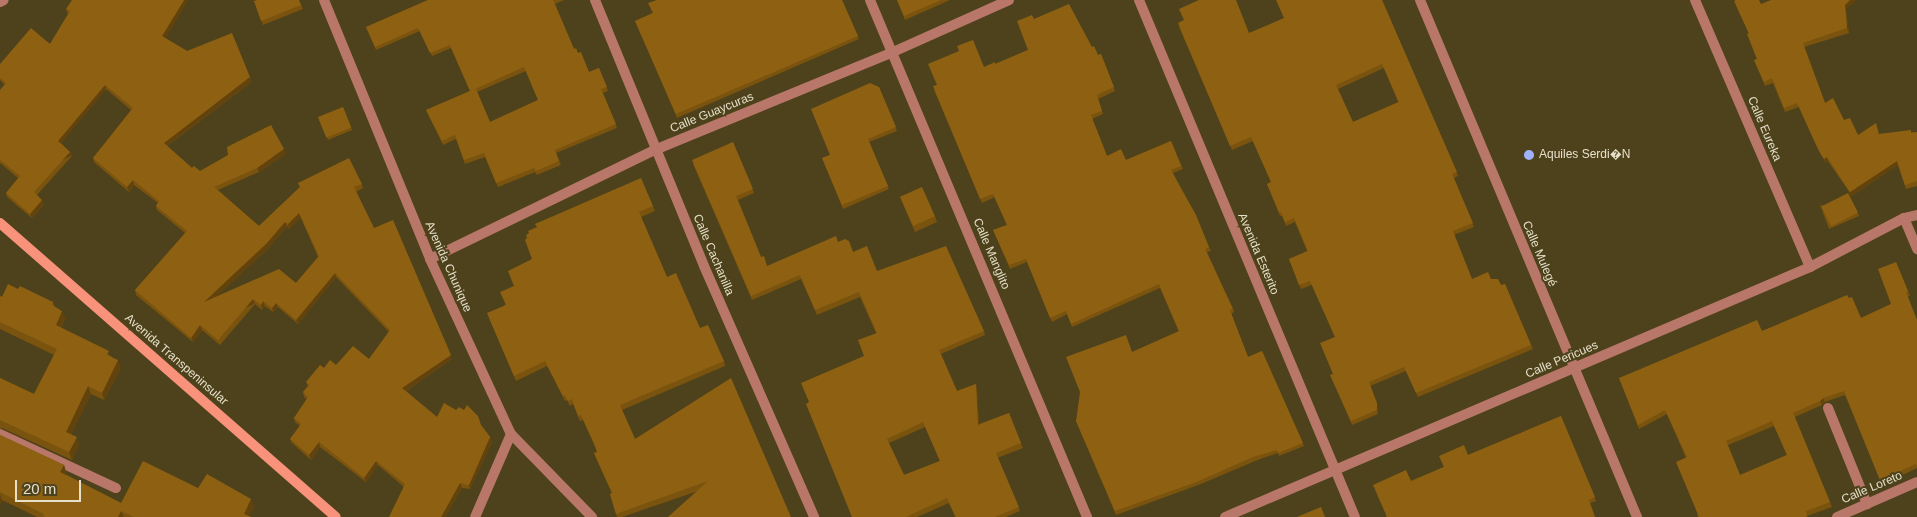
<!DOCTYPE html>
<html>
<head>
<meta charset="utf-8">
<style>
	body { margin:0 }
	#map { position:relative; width:1917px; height:517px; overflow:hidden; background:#4d421b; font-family:Helvetica,sans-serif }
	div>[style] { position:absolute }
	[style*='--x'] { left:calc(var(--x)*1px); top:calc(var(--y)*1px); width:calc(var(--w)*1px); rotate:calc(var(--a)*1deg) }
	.service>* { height:10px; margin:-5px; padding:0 5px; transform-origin:5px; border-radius:5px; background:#b87768 }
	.minor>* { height:10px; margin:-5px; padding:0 5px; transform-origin:5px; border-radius:5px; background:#b87768 }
	.tertiary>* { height:10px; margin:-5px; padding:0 5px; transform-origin:5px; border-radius:5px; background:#b87768 }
	.secondary>* { height:10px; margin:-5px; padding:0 5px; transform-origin:5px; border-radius:5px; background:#f9927a }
	.wall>* { inset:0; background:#7a530f }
	.shaded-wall>* { inset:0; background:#63430d; transform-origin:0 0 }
	.building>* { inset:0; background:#8e6012; transform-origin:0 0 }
	.dots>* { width:14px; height:14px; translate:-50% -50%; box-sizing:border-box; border:2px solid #4d421b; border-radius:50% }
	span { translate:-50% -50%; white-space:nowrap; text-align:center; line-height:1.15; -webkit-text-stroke:4px #4d421b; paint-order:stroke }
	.street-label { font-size:12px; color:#e6e0cb }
	.poi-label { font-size:12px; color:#e6e0cb }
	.left { translate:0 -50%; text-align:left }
	.scale { position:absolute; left:15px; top:480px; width:66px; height:22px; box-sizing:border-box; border:2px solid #e6e0cb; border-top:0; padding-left:6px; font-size:15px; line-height:18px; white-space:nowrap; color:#e6e0cb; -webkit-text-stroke:4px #4d421b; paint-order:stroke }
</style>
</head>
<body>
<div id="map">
	<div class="service">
		<div style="--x:1828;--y:408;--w:104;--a:67.9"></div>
		<div style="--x:0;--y:434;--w:128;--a:25"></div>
	</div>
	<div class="minor">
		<div style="--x:595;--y:0;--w:287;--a:67.7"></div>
		<div style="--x:704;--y:266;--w:274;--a:66.3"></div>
		<div style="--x:870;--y:0;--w:561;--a:67.23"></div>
		<div style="--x:1139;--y:0;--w:560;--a:67.33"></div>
		<div style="--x:1695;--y:0;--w:291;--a:66.7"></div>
		<div style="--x:1904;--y:218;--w:34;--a:67"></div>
		<div style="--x:511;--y:434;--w:116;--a:45.7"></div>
		<div style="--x:1225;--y:517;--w:636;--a:-23.14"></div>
		<div style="--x:1810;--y:267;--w:106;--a:-27.5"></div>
		<div style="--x:1904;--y:218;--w:13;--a:-13"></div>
		<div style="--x:1837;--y:517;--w:87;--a:-23.6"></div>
	</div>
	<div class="tertiary">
		<div style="--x:324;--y:0;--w:280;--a:67.7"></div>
		<div style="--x:430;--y:259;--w:193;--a:65.2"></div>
		<div style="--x:511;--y:434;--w:90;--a:113.4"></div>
		<div style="--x:1420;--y:0;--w:561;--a:67.23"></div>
		<div style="--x:0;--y:2;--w:4;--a:-27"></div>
		<div style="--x:430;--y:259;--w:252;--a:-25.9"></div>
		<div style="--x:657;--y:149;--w:255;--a:-22.3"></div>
		<div style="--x:893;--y:52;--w:127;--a:-24.1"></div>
	</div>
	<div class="secondary">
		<div style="--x:0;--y:223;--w:446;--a:41.2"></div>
	</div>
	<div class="wall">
		<div style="clip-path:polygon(evenodd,102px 0,188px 0,165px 38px,187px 51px,252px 82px,167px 146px,192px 168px,200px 171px,286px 154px,259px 172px,218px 190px,259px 226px,300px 187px,298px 183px,362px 184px,363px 188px,356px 192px,374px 228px,452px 359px,406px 391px,437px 417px,482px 426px,490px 437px,492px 442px,470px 489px,462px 488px,445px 517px,389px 517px,404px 487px,378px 465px,366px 482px,320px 447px,311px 460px,292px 443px,290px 439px,300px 426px,295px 422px,294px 418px,307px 399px,304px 397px,303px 392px,308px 386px,306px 382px,324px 368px,369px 359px,389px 332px,336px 277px,298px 324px,278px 307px,273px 312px,265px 306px,262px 310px,255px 304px,220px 345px,202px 330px,193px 342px,136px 295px,135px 290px,185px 233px,157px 210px,156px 206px,158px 203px,134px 185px,129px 192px,94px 162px,93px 158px,131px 110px,106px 89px,61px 143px,70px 152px,72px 156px,37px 195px,44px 205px,32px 218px,7px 197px,6px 193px,18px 178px,0 163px,0 90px,5px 85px,0 80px,0 64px,50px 44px,68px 14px,66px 9px,102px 0,301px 218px,318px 257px,296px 283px,216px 297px,269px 248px,287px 226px,289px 229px,301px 218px)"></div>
		<div style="clip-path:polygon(299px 0,303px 9px,263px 25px,254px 1px)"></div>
		<div style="clip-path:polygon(evenodd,428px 0,564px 0,555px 4px,574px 49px,578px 53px,589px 72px,599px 68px,608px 91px,603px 93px,617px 128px,556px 153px,561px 165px,537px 175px,535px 172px,498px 187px,485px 157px,465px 164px,456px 139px,443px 145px,426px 110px,470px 91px,451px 48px,432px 56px,420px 31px,376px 50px,366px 27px,428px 0,526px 71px,538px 100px,490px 122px,477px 92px,526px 71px)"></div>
		<div style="clip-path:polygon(842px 0,859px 39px,677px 118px,635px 21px,653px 13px)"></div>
		<div style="clip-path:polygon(897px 0,950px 0,905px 20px)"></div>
		<div style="clip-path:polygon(evenodd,1382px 0,1458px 176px,1454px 178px,1474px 227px,1454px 235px,1472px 279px,1491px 279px,1501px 285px,1505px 284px,1533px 349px,1418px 397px,1406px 371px,1370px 386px,1378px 407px,1378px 414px,1352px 425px,1332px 379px,1333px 374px,1335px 337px,1312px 285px,1301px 289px,1289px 259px,1307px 251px,1295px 222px,1286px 226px,1282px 216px,1280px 216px,1267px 184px,1271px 182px,1253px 141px,1232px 150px,1179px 27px,1249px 33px,1382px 0,1384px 68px,1398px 102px,1353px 122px,1338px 89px,1384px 68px)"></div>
		<div style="clip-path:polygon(1761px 4px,1846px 9px,1849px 33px,1804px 47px,1825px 103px,1844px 120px,1858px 135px,1917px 132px,1917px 186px,1906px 189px,1898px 165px,1852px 196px,1828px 161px,1826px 163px,1820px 153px,1799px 107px,1785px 112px,1773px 83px,1765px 86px,1754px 60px,1757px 59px,1748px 34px)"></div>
		<div style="clip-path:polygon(1034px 19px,1092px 47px,1098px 55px,1101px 54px,1115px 91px,1098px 99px,1103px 114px,1092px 119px,1107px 156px,1126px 160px,1171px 141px,1183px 169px,1173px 173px,1209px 247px,1211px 251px,1207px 252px,1233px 309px,1234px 312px,1231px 314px,1248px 357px,1262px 351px,1304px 446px,1279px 456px,1278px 453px,1255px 461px,1201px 484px,1116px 515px,1076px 421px,1132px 352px,1179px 332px,1160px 288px,1072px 327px,1067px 314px,1052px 322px,1027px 262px,1010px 269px,993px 230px,1007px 225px,995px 197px,982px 203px,934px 90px,984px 67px,995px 64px,1028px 50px)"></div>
		<div style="clip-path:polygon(879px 87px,897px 131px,869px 142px,889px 189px,843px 209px,822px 158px,830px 155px)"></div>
		<div style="clip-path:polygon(343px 107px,352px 130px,328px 140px,319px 120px)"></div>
		<div style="clip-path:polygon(evenodd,733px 142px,754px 193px,738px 200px,761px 257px,767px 266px,838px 242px,853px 252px,877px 271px,984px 331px,985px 335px,941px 354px,957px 391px,976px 384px,977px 389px,979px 424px,1009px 413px,1023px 448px,997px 458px,1020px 511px,1006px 517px,955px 517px,949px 503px,917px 517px,852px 517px,809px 403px,864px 356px,876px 333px,860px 297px,817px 315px,801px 279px,752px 300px,693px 164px,733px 142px,925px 427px,940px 461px,904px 475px,889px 443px,925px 427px)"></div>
		<div style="clip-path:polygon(900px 197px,935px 216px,937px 222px,915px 232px)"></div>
		<div style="clip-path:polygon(1820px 205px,1858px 213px,1859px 216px,1829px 229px)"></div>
		<div style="clip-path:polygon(653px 206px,655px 211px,641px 217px,667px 277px,700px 328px,724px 361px,725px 366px,622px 410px,635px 439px,791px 517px,698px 491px,622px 517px,617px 517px,610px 494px,612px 493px,596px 458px,594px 453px,597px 452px,595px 447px,583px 420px,580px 421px,573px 404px,570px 406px,567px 400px,565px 401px,547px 366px,516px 381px,489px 318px,505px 305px,514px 286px,532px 259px,527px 238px,529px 233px)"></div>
		<div style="clip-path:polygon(evenodd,1896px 262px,1910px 296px,1907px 297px,1917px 320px,1917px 468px,1882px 485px,1845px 395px,1825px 402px,1822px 405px,1795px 417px,1832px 507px,1807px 516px,1808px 517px,1698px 517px,1686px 458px,1667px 414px,1639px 429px,1619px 378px,1762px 331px,1849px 298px,1861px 318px,1891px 304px,1896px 262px,1774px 426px,1787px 455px,1740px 475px,1728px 445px,1774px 426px)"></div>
		<div style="clip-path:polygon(18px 289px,53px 302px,55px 307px,65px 318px,61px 328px,111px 356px,121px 368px,104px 400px,91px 394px,71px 434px,79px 445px,72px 460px,2px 428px,0 429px,0 378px,34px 394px,54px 355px,0 329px,0 296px,2px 297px)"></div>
		<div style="clip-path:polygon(1561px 416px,1596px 501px,1590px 503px,1386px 517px,1411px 481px,1444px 467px,1468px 455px)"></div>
		<div style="clip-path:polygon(0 435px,64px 465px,66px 472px,65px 474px,121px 503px,198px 488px,254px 507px,249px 516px,251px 517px,37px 517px,2px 500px,0 504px)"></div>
	</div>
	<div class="shaded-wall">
		<div style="clip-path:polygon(184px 0,188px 0,164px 41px,162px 36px)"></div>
		<div style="clip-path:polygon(1850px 0,1857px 0,1846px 9px,1849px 33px,1847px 28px,1845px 5px)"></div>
		<div style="clip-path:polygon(250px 77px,252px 82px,165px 147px,164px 143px)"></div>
		<div style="clip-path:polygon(105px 85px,106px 89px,60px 145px,58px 141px)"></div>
		<div style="clip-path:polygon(284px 149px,286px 154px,259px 172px,257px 168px)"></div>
		<div style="left:70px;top:152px;width:4px;height:54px;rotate:63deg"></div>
		<div style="clip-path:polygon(1827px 157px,1828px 161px,1826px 163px,1824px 159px)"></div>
		<div style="clip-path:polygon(1897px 161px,1898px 165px,1852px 196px,1850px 192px)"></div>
		<div style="clip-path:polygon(133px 180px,134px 185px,129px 192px,127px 187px)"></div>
		<div style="clip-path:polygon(42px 200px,44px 205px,32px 218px,30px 214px)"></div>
		<div style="clip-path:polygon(299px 213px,301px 218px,289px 229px,288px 224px)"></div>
		<div style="clip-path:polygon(285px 222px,287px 226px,269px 248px,206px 307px,204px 302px)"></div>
		<div style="clip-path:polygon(335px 273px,336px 277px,298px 324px,296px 320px)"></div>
		<div style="left:253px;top:299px;width:5px;height:54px;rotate:68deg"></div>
		<div style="clip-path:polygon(263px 301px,265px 306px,262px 310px,261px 305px)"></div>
		<div style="clip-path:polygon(276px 303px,278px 307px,273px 312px,272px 308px)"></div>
		<div style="clip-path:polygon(62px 311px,65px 318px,58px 333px,56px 325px)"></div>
		<div style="clip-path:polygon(200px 325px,202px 330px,193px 342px,191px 338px)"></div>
		<div style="clip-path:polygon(451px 355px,452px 359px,404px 392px,402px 388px)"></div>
		<div style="clip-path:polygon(118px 360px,121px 368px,104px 400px,102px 393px)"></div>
		<div style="clip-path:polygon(976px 384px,977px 389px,979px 429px,978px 425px)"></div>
		<div style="clip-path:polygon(88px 386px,91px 394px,69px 439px,66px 432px)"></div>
		<div style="clip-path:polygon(1823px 398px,1825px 402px,1822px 405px,1820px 401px)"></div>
		<div style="clip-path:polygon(1377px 403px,1378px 407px,1378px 414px,1377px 410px)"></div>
		<div style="clip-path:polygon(77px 437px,79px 445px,72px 460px,69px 452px)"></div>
		<div style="clip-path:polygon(490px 437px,492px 442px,470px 489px,469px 485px)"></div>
		<div style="clip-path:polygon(319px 442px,320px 447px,311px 460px,309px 455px)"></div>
		<div style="clip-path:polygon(376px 461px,378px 465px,366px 482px,364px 478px)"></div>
		<div style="clip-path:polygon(64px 465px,66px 472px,63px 480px,60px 472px)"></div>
		<div style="clip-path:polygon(460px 483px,462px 488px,445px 517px,441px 517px)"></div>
		<div style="clip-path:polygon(0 494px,2px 500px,0 504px)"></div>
		<div style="clip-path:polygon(251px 499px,254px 507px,249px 517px,244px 514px)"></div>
		<div style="clip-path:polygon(121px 511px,124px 517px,118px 517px)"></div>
	</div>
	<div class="building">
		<div style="clip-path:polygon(evenodd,72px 0,184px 0,162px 36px,187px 51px,232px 33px,250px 77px,164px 143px,192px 168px,194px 166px,200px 171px,228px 155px,227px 147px,271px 125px,284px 149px,257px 168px,214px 187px,259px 226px,300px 187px,298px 183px,349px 158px,362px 184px,354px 187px,374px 228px,393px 220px,451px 355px,402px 388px,437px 417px,444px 403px,456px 410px,459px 407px,464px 410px,467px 405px,478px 416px,481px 425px,490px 437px,469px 485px,460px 483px,441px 517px,389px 517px,405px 484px,376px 461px,364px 478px,319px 442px,309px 455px,290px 439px,301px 424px,294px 418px,308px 397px,303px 392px,309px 385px,306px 382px,320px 365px,324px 368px,330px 360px,336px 365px,353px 346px,369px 359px,390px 330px,335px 273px,296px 320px,276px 303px,272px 308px,263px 301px,261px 305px,253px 299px,218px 340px,200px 325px,191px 338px,135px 290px,187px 231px,156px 206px,159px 201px,133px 180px,127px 187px,93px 158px,133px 108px,105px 85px,58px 141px,70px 152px,34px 192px,42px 200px,30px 214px,6px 193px,20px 176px,0 160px,0 90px,6px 83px,0 78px,0 64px,31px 28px,50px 44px,70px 11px,66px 9px,72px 0,299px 213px,319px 256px,296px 283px,279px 269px,204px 302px,267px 243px,285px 222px,288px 224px,299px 213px)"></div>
		<div style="clip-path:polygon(257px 0,299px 0,301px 5px,261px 21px,254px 1px)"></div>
		<div style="clip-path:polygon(evenodd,428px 0,554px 0,553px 0,574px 49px,576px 48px,578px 53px,581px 52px,589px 72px,599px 68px,607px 87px,601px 89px,616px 124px,555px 150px,559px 161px,536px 171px,534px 168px,496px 183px,484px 153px,464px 160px,455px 135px,442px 141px,426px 110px,470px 91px,450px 45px,430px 53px,418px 28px,375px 47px,366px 27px,428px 0,524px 67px,538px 100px,490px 122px,476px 89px,471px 91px,524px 67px)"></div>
		<div style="clip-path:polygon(657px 0,842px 0,858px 36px,676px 114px,635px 21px,653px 13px,648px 3px)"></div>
		<div style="clip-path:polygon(897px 0,941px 0,904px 16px)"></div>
		<div style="clip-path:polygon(evenodd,1199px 0,1236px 0,1249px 33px,1284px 18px,1276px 0,1382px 0,1457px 172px,1452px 174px,1473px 223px,1453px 231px,1472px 279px,1488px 272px,1491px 279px,1498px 279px,1501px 285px,1505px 284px,1531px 345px,1416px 393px,1404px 367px,1369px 382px,1377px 403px,1377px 410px,1351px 421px,1330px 375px,1333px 374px,1320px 343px,1335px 337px,1310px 281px,1299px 285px,1289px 259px,1308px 251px,1294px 218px,1285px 222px,1281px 212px,1279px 212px,1267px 184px,1271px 182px,1251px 137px,1230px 146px,1178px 23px,1184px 20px,1179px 9px,1199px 0,1382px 64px,1399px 102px,1353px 122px,1336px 85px,1382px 64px)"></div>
		<div style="clip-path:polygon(1736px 0,1759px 0,1761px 4px,1771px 0,1850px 0,1845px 5px,1847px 28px,1803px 43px,1825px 103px,1833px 98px,1844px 120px,1850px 118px,1858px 135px,1876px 123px,1879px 134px,1911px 130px,1911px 133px,1917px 132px,1917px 181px,1905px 185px,1897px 161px,1850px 192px,1827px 157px,1824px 159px,1818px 149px,1797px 103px,1784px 108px,1772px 78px,1764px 82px,1754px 60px,1757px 59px,1747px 34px,1749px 34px,1734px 1px)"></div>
		<div style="clip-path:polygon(1069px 4px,1092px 47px,1094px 46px,1098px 55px,1101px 54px,1114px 87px,1097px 95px,1102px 111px,1091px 115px,1107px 156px,1121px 149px,1126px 160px,1171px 141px,1181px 166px,1171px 170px,1196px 215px,1209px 247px,1205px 249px,1233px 309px,1230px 310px,1248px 357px,1262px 351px,1303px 443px,1278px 453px,1277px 450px,1253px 457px,1199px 481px,1115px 511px,1076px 421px,1080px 392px,1066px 357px,1126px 335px,1132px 352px,1179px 331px,1159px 284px,1071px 324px,1066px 311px,1050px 318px,1026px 259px,1009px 265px,993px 230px,1007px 225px,993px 194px,980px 199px,933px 86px,937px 85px,928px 64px,959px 51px,957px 46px,973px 40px,984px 67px,995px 62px,995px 64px,1028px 50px,1017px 21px,1032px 15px,1034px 19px)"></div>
		<div style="clip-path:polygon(870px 83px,879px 87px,896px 127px,868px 139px,888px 186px,842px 205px,822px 158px,830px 155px,811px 109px)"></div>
		<div style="left:343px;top:107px;width:22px;height:27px;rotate:68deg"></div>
		<div style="clip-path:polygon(evenodd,733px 142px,753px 189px,736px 196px,761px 257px,764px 256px,767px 266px,836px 236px,838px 242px,845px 239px,849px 241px,853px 252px,867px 246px,877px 271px,946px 246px,984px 331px,939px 350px,957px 391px,976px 384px,978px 425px,1009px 413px,1021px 443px,996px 453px,1019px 507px,995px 517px,956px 517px,947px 498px,906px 517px,852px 517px,806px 404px,809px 402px,801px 383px,864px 356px,858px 340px,877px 333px,859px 292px,815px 310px,800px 275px,751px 296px,692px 160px,733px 142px,923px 422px,940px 461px,904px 475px,887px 439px,923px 422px)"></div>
		<div style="clip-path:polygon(641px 178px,653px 206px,639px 212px,667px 277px,676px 273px,700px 328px,708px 325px,724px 361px,620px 405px,635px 439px,731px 378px,791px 517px,668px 517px,708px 481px,616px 514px,610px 494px,612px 493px,594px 453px,597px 452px,595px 445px,581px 415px,578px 416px,572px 399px,568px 401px,565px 395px,563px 396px,545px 361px,514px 376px,487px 313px,506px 305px,500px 292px,514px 286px,508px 271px,532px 259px,525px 240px,527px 238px,526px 235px,529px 233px,528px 231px,537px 227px,535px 224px)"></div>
		<div style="left:922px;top:187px;width:32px;height:24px;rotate:66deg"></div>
		<div style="left:1848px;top:193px;width:22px;height:30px;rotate:63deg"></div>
		<div style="clip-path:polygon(evenodd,1896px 262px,1908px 291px,1906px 292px,1917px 320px,1917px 467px,1916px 464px,1880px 480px,1844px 391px,1823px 398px,1820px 401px,1793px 413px,1830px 502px,1806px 511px,1807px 516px,1805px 517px,1699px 517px,1676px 462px,1687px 457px,1665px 410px,1638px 425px,1619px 378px,1757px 320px,1762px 331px,1847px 295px,1849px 298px,1852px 297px,1861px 318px,1891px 304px,1878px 269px,1896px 262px,1772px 421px,1787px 455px,1740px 475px,1726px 441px,1772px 421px)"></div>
		<div style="clip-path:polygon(8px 284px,18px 289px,20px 286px,53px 302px,52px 305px,62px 311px,56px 325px,109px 351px,107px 355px,118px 360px,102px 393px,88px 386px,66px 432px,77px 437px,69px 452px,0 420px,0 378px,34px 394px,57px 349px,0 322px,0 296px,2px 297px)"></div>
		<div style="clip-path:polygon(1561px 416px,1595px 497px,1589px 500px,1595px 517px,1387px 517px,1373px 485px,1406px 470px,1411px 481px,1444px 467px,1439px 456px,1464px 445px,1468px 455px)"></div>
		<div style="clip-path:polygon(0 435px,64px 465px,60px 472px,121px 503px,143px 461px,198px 488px,207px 474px,251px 499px,244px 514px,251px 517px,134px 517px,121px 511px,118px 517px,46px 517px,43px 516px,44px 514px,0 492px)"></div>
		<div style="clip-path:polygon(1321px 507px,1325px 517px,1297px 517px)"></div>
	</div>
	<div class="dots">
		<div style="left:1529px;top:155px;background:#a1b2fd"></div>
	</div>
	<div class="street-label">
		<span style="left:712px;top:113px;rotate:-22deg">Calle Guaycuras</span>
		<span style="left:1764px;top:129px;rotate:67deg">Calle Eureka</span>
		<span style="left:991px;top:254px;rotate:67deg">Calle Manglito</span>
		<span style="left:1258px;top:254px;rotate:67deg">Avenida Esterito</span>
		<span style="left:1539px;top:254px;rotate:67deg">Calle Mulegé</span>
		<span style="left:713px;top:255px;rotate:67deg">Calle Cachanilla</span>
		<span style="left:448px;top:267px;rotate:66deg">Avenida Chunique</span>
		<span style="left:176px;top:360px;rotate:41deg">Avenida Transpeninsular</span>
		<span style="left:1562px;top:360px;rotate:-23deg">Calle Pericues</span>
		<span style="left:1872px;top:488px;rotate:-23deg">Calle Loreto</span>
	</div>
	<div class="poi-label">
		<span class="left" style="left:1539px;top:155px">Aquiles Serdi�N</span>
	</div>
	<div class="scale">20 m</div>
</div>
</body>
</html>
